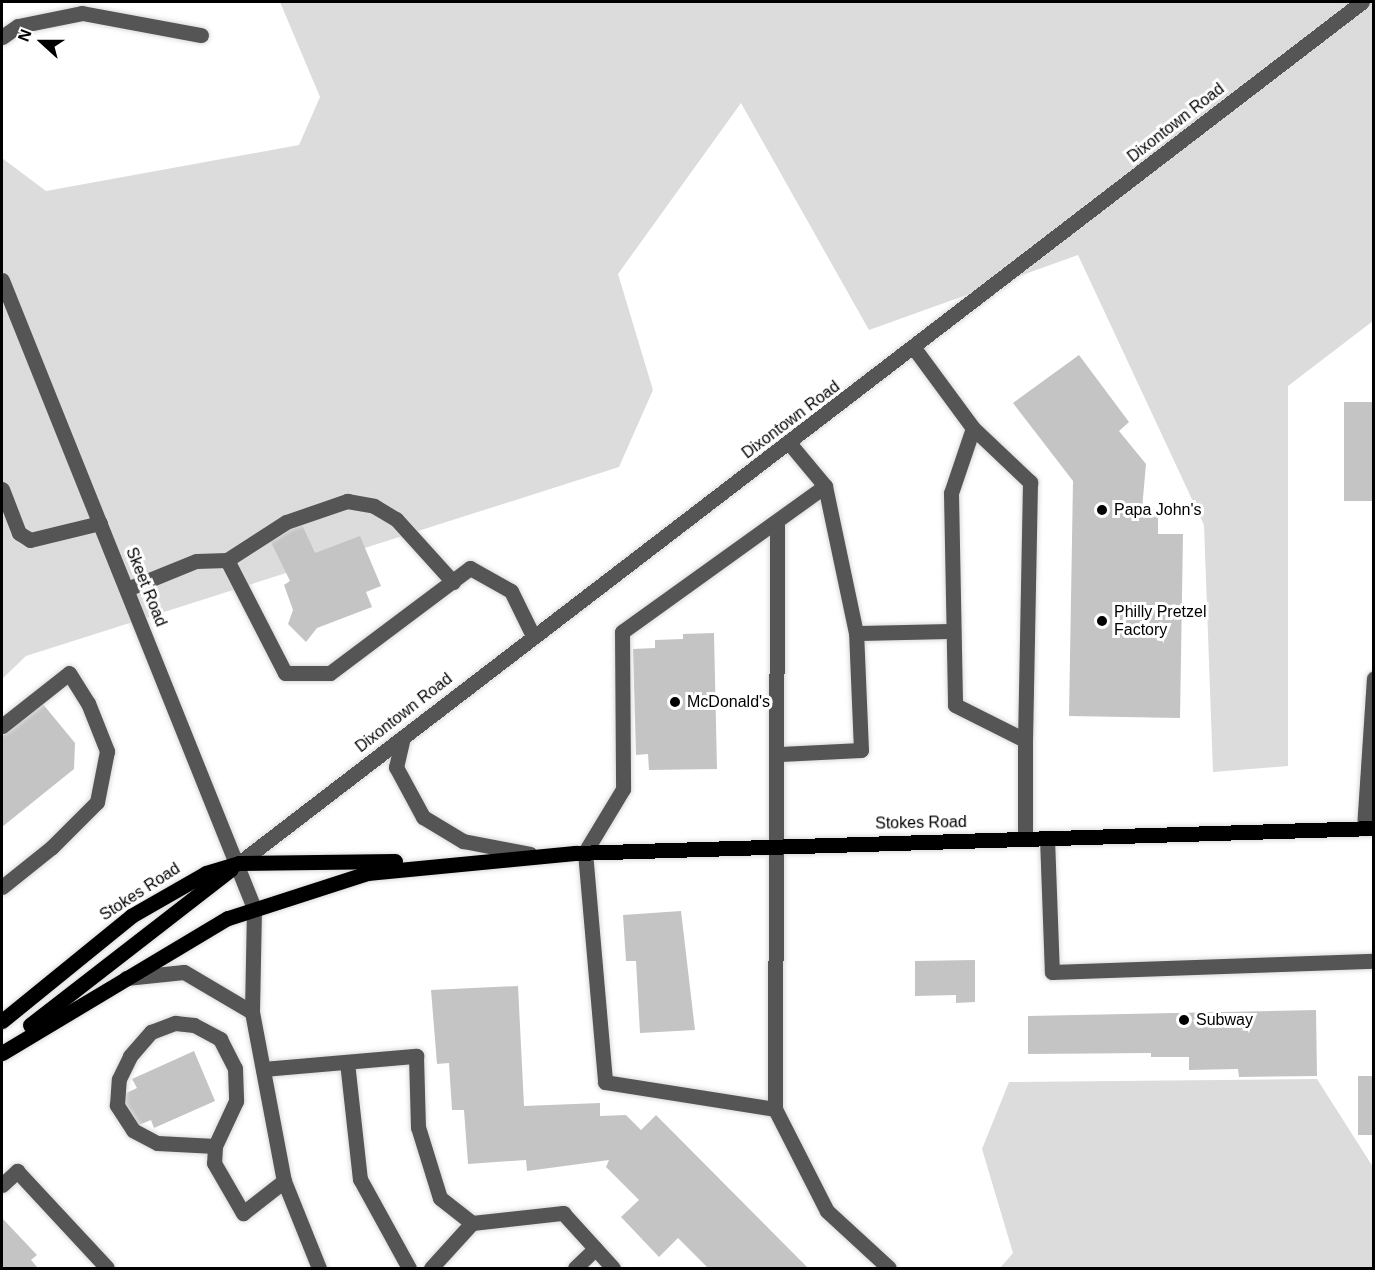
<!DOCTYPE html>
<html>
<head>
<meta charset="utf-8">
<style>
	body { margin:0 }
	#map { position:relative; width:1375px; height:1270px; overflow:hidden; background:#fff; font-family:Helvetica,sans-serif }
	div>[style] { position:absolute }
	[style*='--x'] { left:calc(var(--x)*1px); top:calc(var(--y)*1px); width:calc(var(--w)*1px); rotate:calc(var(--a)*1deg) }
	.green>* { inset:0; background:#dcdcdc }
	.building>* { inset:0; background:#c4c4c4; transform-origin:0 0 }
	.roads { filter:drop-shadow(0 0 2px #dbdbdb) drop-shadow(0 0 2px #dbdbdb) }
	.minor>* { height:15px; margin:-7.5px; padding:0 7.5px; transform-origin:7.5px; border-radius:7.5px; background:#555 }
	.major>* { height:15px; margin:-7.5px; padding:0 7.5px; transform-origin:7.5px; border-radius:7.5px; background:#000 }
	.dots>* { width:16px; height:16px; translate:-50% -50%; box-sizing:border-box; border:3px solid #fff; border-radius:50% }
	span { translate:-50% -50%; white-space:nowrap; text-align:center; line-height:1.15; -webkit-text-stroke:6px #fff; paint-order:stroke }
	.street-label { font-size:16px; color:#000 }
	.poi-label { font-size:16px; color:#000 }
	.left { translate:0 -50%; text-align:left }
	.frame { position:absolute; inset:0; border:3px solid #000; pointer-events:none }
	.north { position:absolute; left:12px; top:12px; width:60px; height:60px; -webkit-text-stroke:4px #fff; paint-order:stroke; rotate:291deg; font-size:16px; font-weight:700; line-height:24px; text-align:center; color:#000 }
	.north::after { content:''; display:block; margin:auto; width:21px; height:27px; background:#000; clip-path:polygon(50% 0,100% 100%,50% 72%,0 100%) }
</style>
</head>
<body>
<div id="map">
	<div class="green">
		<div style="clip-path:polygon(280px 2px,1373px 2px,1373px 321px,1288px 386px,1288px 766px,1213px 772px,1204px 525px,1078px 255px,869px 330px,741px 103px,618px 274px,653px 390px,619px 467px,26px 656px,2px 679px,2px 158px,46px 191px,299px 145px,320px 97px)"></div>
		<div style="clip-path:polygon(1317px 1079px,1373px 1167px,1373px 1268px,1000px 1268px,1013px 1253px,982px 1149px,1009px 1082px)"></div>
	</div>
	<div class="building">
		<div style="clip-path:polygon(1079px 355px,1129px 422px,1119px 431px,1146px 464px,1142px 509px,1158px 509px,1158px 534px,1183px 534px,1180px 718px,1069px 716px,1073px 481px,1013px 403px)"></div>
		<div style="left:1344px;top:402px;width:30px;height:99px"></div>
		<div style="clip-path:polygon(299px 518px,315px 553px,360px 536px,381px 586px,366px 592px,372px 607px,317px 628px,306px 642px,288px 624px,293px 610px,284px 585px,290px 581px,267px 534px)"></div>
		<div style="clip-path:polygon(714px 633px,717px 769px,649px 770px,648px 754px,636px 755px,633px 649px,655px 648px,655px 640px,683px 639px,683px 634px)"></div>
		<div style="clip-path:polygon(42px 703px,75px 743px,74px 769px,2px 827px,2px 736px)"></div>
		<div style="clip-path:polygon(681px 911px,695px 1030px,640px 1033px,636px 961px,626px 961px,623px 915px)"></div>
		<div style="clip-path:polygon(975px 960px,975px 1002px,956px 1003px,956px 995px,915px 996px,915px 961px)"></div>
		<div style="clip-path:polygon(518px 986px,524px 1106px,600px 1103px,600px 1116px,626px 1115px,641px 1130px,656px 1115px,808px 1268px,708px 1268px,678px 1238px,659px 1257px,621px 1217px,639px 1200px,606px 1167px,609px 1160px,527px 1171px,526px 1160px,468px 1164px,464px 1110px,452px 1110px,449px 1063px,437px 1064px,431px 990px)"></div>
		<div style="clip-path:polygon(1316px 1010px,1317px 1076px,1239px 1077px,1238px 1069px,1189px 1070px,1189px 1057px,1151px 1057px,1151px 1053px,1028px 1054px,1028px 1016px)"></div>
		<div style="clip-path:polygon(194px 1051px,215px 1101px,154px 1128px,151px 1120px,134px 1127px,120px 1096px,137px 1088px,132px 1079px)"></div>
		<div style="left:1374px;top:1076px;width:59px;height:16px;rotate:90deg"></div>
		<div style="clip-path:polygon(2px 1218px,37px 1255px,31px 1260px,38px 1268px,2px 1268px)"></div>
	</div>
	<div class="roads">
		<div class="minor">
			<div style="--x:2;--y:37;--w:19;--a:-35"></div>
			<div style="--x:18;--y:26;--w:65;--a:-11.5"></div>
			<div style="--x:82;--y:13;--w:121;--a:10.5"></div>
			<div style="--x:2;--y:280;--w:677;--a:68.14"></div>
			<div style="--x:254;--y:908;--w:104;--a:91.1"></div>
			<div style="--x:252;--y:1012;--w:172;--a:79.3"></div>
			<div style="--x:284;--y:1181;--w:94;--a:68.1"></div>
			<div style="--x:914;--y:348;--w:99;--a:53.6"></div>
			<div style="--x:973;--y:428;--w:69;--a:108.7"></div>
			<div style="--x:951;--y:493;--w:212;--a:88.9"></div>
			<div style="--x:955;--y:705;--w:78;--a:26.6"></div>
			<div style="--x:1025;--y:740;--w:99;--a:90"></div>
			<div style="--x:973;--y:428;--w:79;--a:43.5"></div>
			<div style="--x:1030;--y:482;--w:258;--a:91.1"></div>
			<div style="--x:790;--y:444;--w:55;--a:50.2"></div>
			<div style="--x:825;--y:486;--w:250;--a:144.3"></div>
			<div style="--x:622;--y:632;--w:157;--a:89.6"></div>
			<div style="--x:623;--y:789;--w:74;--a:121.1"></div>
			<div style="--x:585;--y:852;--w:231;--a:85"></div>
			<div style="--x:605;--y:1082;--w:172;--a:9"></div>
			<div style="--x:775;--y:1109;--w:114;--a:63"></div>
			<div style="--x:827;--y:1211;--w:84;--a:42.6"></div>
			<div style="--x:825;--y:486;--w:150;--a:78.1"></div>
			<div style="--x:2;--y:489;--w:47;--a:68.9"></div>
			<div style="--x:19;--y:533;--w:13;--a:32"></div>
			<div style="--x:30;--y:540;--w:72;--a:-13.7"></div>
			<div style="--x:227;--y:560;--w:70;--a:-32.8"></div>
			<div style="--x:286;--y:522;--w:65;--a:-19"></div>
			<div style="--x:347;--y:501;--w:27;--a:10"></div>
			<div style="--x:374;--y:506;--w:26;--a:31"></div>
			<div style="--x:396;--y:519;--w:85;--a:47.9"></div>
			<div style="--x:127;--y:589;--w:74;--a:-22.1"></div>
			<div style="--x:196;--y:561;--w:31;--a:-2"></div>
			<div style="--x:227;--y:560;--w:127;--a:62.8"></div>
			<div style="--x:285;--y:673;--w:45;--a:0"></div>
			<div style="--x:330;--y:673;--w:175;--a:-36.9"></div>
			<div style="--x:470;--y:568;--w:47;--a:29.3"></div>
			<div style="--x:511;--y:591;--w:50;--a:63.9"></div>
			<div style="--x:2;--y:726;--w:85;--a:-38.3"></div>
			<div style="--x:69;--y:673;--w:36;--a:58"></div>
			<div style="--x:88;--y:703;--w:52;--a:68.4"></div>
			<div style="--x:107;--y:751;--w:52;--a:101.1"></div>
			<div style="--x:97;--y:802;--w:64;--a:135"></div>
			<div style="--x:52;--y:847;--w:64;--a:141.3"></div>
			<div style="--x:403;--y:737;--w:31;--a:103"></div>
			<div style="--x:396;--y:767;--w:57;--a:61.6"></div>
			<div style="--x:423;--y:817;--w:47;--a:31"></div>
			<div style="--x:463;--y:841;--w:68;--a:11"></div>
			<div style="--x:780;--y:754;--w:81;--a:-2.8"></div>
			<div style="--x:861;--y:750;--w:117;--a:-92.4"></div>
			<div style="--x:856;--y:633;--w:97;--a:-1.2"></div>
			<div style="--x:1364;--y:828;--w:150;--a:-86.2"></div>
			<div style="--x:1047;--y:838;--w:134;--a:87.9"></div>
			<div style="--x:1052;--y:972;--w:322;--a:-2"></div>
			<div style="--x:239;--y:863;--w:1415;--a:-37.48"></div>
			<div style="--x:126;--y:978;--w:58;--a:-5.9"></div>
			<div style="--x:184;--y:972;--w:79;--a:30.5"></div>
			<div style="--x:347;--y:1062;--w:118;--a:83.7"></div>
			<div style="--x:360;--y:1179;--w:102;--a:61.2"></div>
			<div style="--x:263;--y:1069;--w:154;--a:-4.9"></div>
			<div style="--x:416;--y:1056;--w:71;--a:88.4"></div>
			<div style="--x:418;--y:1127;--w:74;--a:72.8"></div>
			<div style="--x:440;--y:1198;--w:41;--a:38"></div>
			<div style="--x:472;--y:1223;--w:92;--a:-6.3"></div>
			<div style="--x:563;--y:1213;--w:74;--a:47.7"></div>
			<div style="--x:775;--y:1109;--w:587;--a:-89.8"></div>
			<div style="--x:215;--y:1146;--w:58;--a:-177"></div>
			<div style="--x:157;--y:1143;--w:27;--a:-152"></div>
			<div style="--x:133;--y:1130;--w:30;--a:-123"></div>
			<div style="--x:117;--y:1105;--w:26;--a:-86"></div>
			<div style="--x:119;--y:1079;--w:25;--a:-64"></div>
			<div style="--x:130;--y:1056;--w:32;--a:-49"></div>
			<div style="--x:151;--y:1032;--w:26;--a:-21"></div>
			<div style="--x:175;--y:1023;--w:19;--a:6"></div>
			<div style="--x:194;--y:1025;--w:30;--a:28"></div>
			<div style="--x:220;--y:1039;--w:33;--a:63"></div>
			<div style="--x:235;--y:1068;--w:33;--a:88"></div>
			<div style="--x:236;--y:1101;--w:50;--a:115"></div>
			<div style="--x:215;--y:1146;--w:17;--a:93"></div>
			<div style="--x:214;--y:1163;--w:58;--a:59.9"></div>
			<div style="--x:243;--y:1213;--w:52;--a:-38"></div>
			<div style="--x:2;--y:1185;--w:21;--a:-43"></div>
			<div style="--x:17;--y:1171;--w:132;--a:47.1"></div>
			<div style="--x:431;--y:1268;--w:61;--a:-47.7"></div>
			<div style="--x:575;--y:1268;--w:28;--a:-44"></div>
		</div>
		<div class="major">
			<div style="--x:2;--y:1021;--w:166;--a:-39.1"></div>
			<div style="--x:131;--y:916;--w:86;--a:-29.8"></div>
			<div style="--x:206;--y:873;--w:34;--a:-17"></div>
			<div style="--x:239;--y:863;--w:156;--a:-0.7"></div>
			<div style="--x:30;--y:1025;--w:254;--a:-37.8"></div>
			<div style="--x:2;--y:1053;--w:263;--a:-30.9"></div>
			<div style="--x:228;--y:918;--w:146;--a:-17.9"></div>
			<div style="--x:367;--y:873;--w:209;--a:-5.5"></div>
			<div style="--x:575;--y:853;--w:799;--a:-1.79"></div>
		</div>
	</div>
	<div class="dots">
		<div style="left:1102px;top:510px;background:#000"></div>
		<div style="left:1102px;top:621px;background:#000"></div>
		<div style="left:675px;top:702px;background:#000"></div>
		<div style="left:1184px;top:1020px;background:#000"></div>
	</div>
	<div class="street-label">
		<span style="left:1176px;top:123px;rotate:-38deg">Dixontown Road</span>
		<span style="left:791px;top:420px;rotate:-37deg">Dixontown Road</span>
		<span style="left:146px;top:587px;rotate:68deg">Skeet Road</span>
		<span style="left:404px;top:713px;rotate:-38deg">Dixontown Road</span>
		<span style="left:921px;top:823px;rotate:-1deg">Stokes Road</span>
		<span style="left:140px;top:892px;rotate:-33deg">Stokes Road</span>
	</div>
	<div class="poi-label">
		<span class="left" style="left:1114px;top:510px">Papa John's</span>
		<span class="left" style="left:1114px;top:621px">Philly Pretzel<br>Factory</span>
		<span class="left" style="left:687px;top:702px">McDonald's</span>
		<span class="left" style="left:1196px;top:1020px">Subway</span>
	</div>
	<div class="frame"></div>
	<div class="north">N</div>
</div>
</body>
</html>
